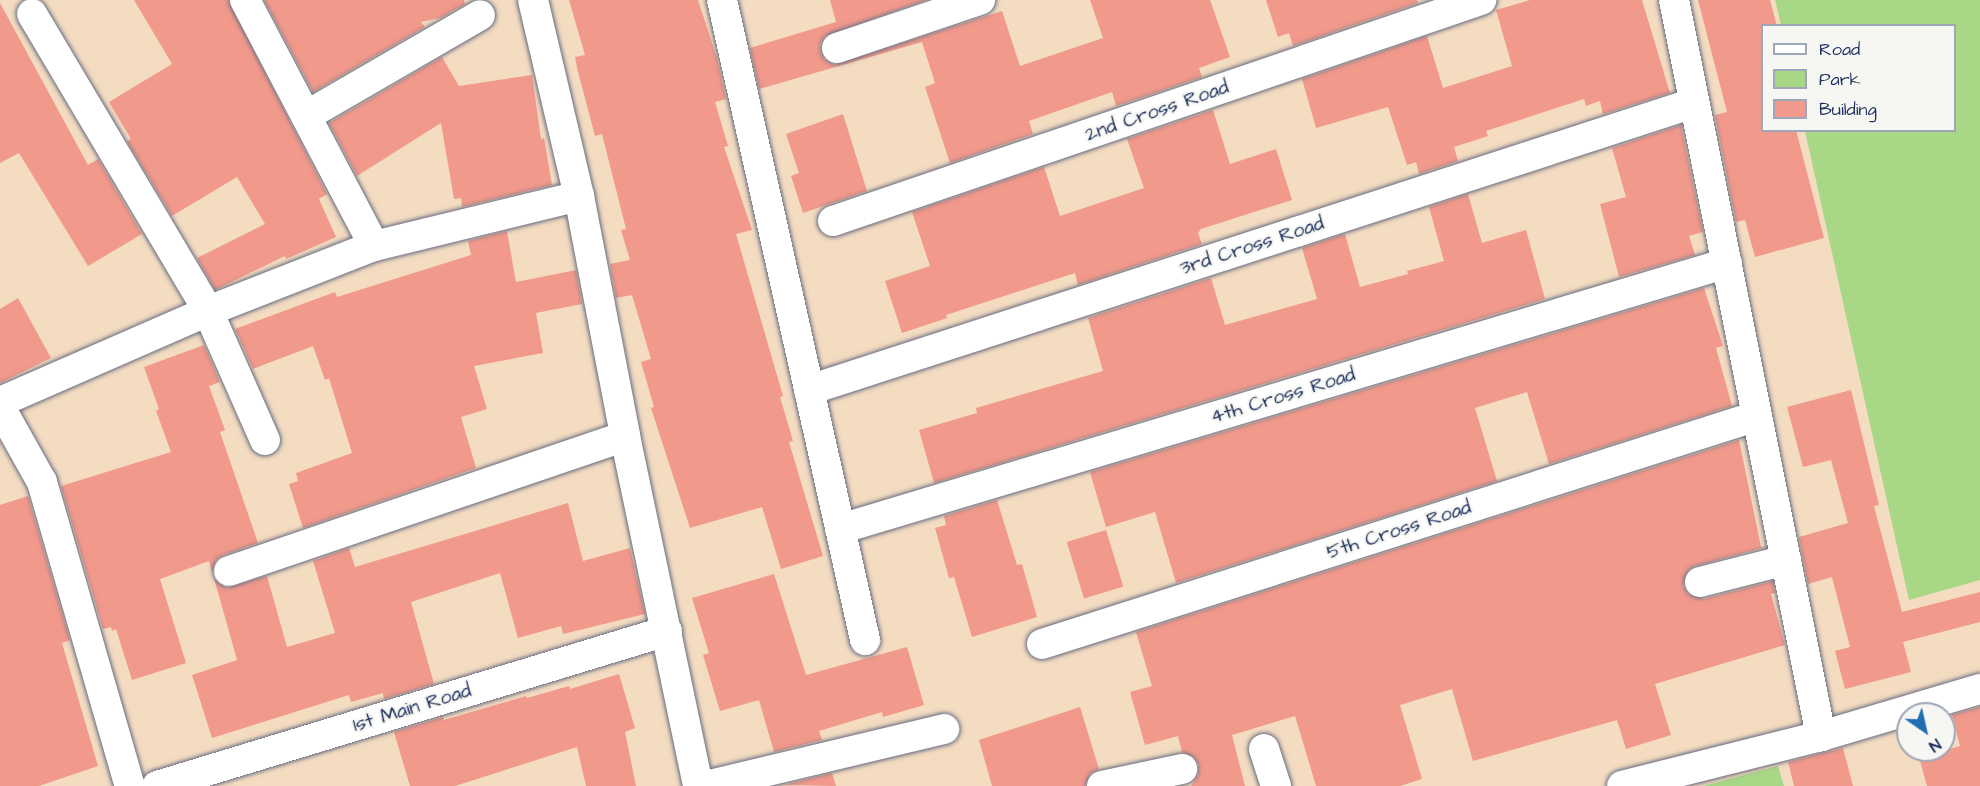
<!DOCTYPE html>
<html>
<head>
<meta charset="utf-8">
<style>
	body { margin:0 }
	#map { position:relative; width:1980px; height:786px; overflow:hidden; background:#f4dcc1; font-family:"Architects Daughter",sans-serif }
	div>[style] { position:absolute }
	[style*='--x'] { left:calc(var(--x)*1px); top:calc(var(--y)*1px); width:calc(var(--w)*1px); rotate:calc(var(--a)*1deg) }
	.green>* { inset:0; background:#a8d785 }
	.building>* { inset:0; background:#f1998b; transform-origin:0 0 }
	.roads { filter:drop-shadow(0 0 2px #676c81) drop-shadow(0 0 2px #676c81) }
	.minor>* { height:30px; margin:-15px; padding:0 15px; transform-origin:15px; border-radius:15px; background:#fff }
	span { translate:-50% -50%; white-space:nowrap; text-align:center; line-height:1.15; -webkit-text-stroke:4.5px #f6f6f2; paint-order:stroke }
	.street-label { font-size:20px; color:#1b2f5e }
	.legend { position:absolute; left:1761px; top:24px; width:195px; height:108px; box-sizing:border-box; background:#f6f6f2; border:2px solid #9ea6b7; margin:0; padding:8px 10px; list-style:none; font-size:18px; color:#1b2f5e }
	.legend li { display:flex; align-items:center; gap:12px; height:30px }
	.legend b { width:30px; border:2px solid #9ea6b7 }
	.north { position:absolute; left:1896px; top:702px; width:60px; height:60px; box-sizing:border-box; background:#f6f6f2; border:2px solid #9ea6b7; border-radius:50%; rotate:146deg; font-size:16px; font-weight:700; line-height:24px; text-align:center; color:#1b2f5e }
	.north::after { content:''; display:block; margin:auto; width:21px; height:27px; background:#1f6fb2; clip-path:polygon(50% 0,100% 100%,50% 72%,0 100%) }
</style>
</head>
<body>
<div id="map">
	<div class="green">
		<div style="clip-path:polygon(1775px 0,1980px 0,1980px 580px,1909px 600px,1805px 131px,1954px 130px,1954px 26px,1781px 25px)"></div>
		<div style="clip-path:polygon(1778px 766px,1784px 786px,1703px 786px)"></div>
	</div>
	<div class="building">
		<div style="clip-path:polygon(134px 0,228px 0,327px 194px,319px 199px,336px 237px,286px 259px,285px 256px,215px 290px,197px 258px,265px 224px,237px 177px,172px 216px,127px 141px,131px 139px,109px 102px,172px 64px)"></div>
		<div style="clip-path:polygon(264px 0,464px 0,465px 4px,440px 18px,421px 22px,425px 27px,313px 92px)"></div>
		<div style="clip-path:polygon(569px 0,698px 0,717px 58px,726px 99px,715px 102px,728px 146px,724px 147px,752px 230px,736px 234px,783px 396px,780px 397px,793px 441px,789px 442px,823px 556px,781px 569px,762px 507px,690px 528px,651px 408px,654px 407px,641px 362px,651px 359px,632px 295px,616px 298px,610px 264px,630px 260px,621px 230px,626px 229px,602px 134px,595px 136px,577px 68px,575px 57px,585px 55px)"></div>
		<div style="clip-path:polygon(830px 0,926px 0,825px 36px,820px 44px,821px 53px,825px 60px,834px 65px,1002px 11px,1020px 66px,1103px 38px,1090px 0,1210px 0,1230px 57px,1199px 68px,1202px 77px,1116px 106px,1112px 92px,1029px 121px,1033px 134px,950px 163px,925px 87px,935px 83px,922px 42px,759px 89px,750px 48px,836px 22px)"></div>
		<div style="clip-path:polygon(1266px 0,1417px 0,1418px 3px,1293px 46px,1289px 33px,1278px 37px)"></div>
		<div style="clip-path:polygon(1530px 0,1642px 0,1670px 93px,1603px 114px,1600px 101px,1586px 106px,1584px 99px,1486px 131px,1488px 136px,1454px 147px,1458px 161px,1419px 174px,1416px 162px,1407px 165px,1388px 107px,1316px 128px,1302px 79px,1427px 36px,1443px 88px,1512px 66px,1496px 10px)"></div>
		<div style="clip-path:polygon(1698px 0,1770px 0,1777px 26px,1762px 26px,1762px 130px,1796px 130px,1824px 238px,1755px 257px,1745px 220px,1736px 222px,1715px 115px,1727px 112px)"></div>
		<div style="clip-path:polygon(0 3px,88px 165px,98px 159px,142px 234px,88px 266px,19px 153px,0 163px)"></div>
		<div style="clip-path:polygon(442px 57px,459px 86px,532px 75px,541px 139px,544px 138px,552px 185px,462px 207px,461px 198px,454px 199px,441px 123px,357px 176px,329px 123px)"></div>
		<div style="clip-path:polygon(1213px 110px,1230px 164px,1276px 149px,1292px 200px,1201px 229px,1198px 233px,1202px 244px,1078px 285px,1075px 273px,946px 315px,947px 318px,902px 333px,885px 281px,930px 266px,912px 212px,1044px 167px,1060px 216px,1144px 188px,1127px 139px)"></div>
		<div style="clip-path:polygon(843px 114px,867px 191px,803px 213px,791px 176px,799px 173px,786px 134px)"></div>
		<div style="clip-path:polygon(1681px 125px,1703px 232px,1689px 236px,1695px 255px,1619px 277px,1600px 204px,1626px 197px,1612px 148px)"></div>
		<div style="clip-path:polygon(1468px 194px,1482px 243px,1526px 230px,1545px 299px,934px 483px,919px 430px,977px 413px,976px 408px,1103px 371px,1088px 318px,1211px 278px,1225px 325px,1317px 299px,1302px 248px,1345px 234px,1360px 287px,1408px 274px,1407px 271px,1444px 261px,1429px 207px)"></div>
		<div style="clip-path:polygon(507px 231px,516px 282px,576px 270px,582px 304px,536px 313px,543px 353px,474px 366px,487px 409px,461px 417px,476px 468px,303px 528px,289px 484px,298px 481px,296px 473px,352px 453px,329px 378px,325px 380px,313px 346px,253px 369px,235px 329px,335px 292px,337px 297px,471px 255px,468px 241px)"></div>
		<div style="clip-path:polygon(1704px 288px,1723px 346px,1716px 348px,1732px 406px,1549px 464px,1527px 392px,1475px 408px,1497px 481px,1176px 583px,1155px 512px,1106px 527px,1090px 472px)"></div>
		<div style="clip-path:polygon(18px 298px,51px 358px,0 383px,0 309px)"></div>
		<div style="clip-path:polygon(204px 345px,220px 382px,209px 386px,225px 430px,220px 432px,258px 543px,223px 555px,216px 560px,212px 573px,209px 561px,160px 579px,186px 663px,132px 680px,116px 629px,112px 631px,111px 627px,103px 629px,61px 486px,171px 452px,156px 411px,159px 409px,144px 367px)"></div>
		<div style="clip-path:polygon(1851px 390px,1879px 505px,1874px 506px,1902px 612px,1980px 592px,1980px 622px,1903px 642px,1911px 672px,1845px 689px,1835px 651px,1850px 647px,1832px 577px,1808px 584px,1799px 537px,1848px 523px,1831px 460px,1803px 467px,1787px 407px)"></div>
		<div style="clip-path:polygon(1739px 440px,1761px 547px,1766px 547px,1695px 566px,1688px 570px,1683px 586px,1688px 594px,1704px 599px,1773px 581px,1775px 593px,1771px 594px,1785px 645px,1655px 684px,1671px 735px,1626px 749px,1617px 720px,1473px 761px,1452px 689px,1400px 705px,1422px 779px,1400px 786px,1316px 786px,1295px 716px,1232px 735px,1245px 786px,1191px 786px,1198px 775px,1199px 765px,1194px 757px,1182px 752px,1178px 736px,1145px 745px,1130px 692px,1152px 686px,1136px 632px)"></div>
		<div style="clip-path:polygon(28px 496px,70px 640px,62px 643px,98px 766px,39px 786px,0 786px,0 505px)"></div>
		<div style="clip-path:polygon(997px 500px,1017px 565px,1022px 564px,1037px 617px,972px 637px,954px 577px,949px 578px,935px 528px,946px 525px,944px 516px)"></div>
		<div style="clip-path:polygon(568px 503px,583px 561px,630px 548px,645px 614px,563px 634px,561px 626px,518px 638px,500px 573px,411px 602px,434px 684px,384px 699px,383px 693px,351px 702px,349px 695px,212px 738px,192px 675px,237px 660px,214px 578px,226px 588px,267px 576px,287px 647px,335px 633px,313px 561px,349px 548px,355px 567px)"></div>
		<div style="left:1106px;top:530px;width:59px;height:41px;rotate:73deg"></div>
		<div style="clip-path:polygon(774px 574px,806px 675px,907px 647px,924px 705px,883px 717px,882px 712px,819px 731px,822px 740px,774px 752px,759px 700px,720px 711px,703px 655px,709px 653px,692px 598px)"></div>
		<div style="clip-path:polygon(619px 674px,635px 728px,625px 732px,636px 786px,586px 786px,577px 747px,455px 786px,410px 786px,394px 732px,443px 717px,444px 720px,526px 696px,527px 698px,569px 686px,570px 689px)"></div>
		<div style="clip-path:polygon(1080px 707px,1099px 769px,1090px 774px,1085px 786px,992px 786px,979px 740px)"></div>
		<div style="clip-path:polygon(1980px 707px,1980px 786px,1927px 786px,1919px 757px,1960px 746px,1952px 715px)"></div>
		<div style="clip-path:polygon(1843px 748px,1853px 786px,1794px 786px,1788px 762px)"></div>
		<div style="clip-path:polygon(832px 773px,836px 786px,784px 785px)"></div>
	</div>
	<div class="roads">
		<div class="minor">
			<div style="--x:245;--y:0;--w:278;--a:62.3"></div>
			<div style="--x:533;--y:0;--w:201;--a:76.8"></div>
			<div style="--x:579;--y:196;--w:244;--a:79.1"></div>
			<div style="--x:625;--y:436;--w:358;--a:78.2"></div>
			<div style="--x:722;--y:0;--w:656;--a:77.4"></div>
			<div style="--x:1674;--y:0;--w:751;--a:78.71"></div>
			<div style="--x:32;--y:14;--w:345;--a:59.3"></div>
			<div style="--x:208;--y:311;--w:141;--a:66.2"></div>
			<div style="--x:837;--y:48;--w:151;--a:-18.6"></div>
			<div style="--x:306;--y:116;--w:201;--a:-30.1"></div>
			<div style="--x:833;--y:221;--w:685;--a:-18.83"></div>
			<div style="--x:809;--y:390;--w:930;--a:-17.97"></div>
			<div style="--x:0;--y:402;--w:227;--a:-23.6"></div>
			<div style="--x:208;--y:311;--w:178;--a:-21.4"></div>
			<div style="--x:374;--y:246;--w:211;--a:-13.7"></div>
			<div style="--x:0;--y:407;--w:86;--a:60.8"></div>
			<div style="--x:42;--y:482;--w:316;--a:73.9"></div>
			<div style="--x:840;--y:529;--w:926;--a:-16.69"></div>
			<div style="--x:229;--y:571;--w:418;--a:-18.8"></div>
			<div style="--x:1700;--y:582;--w:89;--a:-14.3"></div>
			<div style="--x:1042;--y:644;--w:750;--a:-17.69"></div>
			<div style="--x:1264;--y:749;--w:39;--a:72"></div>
			<div style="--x:157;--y:786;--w:533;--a:-16.91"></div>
			<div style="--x:705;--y:786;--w:246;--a:-13.4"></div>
			<div style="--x:1102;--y:786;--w:82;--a:-12"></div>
			<div style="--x:1622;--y:786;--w:205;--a:-14.1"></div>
			<div style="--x:1821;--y:736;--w:166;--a:-16.5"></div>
		</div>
	</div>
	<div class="street-label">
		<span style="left:1157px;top:111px;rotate:-19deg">2nd Cross Road</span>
		<span style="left:1252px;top:246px;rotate:-18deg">3rd Cross Road</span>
		<span style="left:1283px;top:396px;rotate:-17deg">4th Cross Road</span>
		<span style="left:1399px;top:530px;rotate:-18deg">5th Cross Road</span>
		<span style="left:412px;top:708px;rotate:-17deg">1st Main Road</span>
	</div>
	<ul class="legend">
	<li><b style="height:8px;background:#fff"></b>Road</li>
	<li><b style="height:16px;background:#a8d785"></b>Park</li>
	<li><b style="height:16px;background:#f1998b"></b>Building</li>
	</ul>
	<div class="north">N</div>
</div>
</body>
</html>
